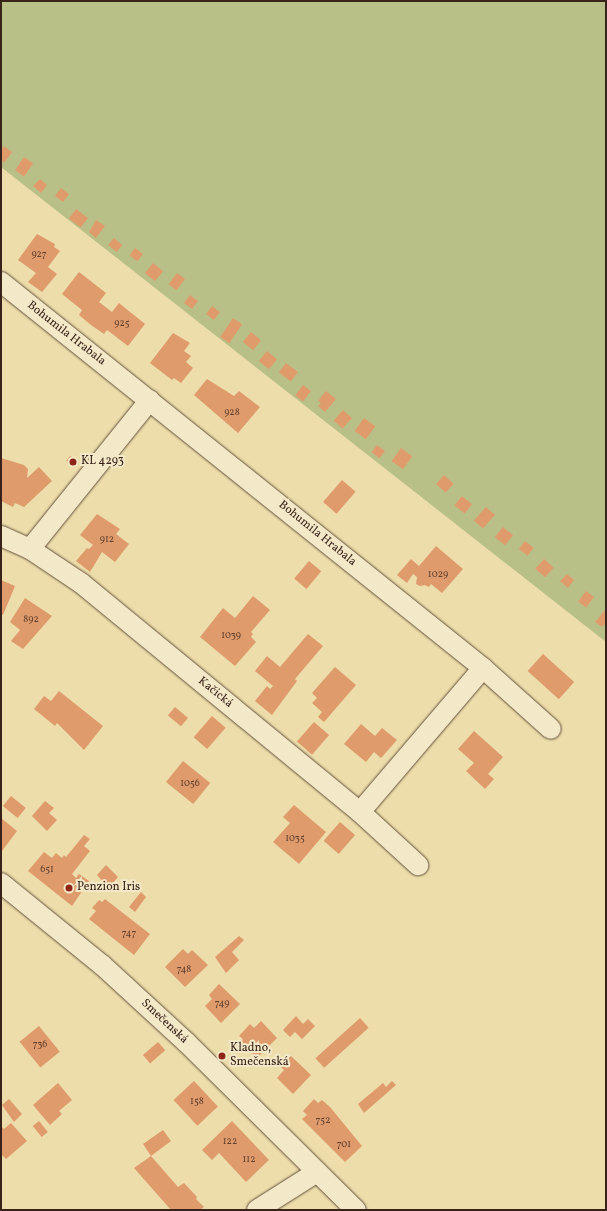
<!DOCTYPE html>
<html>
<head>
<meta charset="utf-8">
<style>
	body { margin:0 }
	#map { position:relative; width:607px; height:1211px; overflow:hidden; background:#ecddaa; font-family:Vollkorn,serif }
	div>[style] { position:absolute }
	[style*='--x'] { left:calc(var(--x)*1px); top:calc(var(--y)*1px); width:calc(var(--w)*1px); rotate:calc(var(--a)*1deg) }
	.green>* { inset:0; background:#b9c087 }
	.building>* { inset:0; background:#df9b6c; transform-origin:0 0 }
	.roads { filter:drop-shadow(0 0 1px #65513d) drop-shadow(0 0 1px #65513d) }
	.minor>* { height:20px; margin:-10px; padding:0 10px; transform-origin:10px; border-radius:10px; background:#f3e9c8 }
	.dots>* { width:11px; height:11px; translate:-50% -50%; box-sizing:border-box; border:2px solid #f3e9c8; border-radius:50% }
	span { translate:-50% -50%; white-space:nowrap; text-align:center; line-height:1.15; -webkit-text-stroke:4px #f3e9c8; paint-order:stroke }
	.number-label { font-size:10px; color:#62402e }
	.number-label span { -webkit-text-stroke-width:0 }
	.street-label { font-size:12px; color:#382219 }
	.poi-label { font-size:12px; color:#382219 }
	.left { translate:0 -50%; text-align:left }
	.frame { position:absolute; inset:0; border:2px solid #382219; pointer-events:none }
</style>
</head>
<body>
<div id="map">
	<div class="green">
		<div style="clip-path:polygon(1px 1px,606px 1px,606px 642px,1px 167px)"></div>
	</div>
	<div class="building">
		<div style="clip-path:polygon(4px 146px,12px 152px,4px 163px,1px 160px,1px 150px)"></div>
		<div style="left:24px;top:157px;width:11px;height:16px;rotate:34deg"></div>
		<div style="clip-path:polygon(40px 179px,47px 185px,41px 193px,33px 186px)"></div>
		<div style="left:61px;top:188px;width:10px;height:10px;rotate:37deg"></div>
		<div style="left:76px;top:209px;width:15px;height:12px;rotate:37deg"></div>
		<div style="clip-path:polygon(96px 220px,105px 226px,96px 238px,89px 232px)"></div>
		<div style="clip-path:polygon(37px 234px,55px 244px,54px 247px,60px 251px,48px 267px,57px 274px,42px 292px,28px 282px,36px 273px,18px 260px)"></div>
		<div style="left:114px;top:238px;width:11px;height:9px;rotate:41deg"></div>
		<div style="left:135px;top:248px;width:10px;height:9px;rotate:37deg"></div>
		<div style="left:153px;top:263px;width:13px;height:13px;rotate:39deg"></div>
		<div style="clip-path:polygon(79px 272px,106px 293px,99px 302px,112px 312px,119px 303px,145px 324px,128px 346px,107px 330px,104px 334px,91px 325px,79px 315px,82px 310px,62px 294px)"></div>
		<div style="left:177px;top:273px;width:10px;height:14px;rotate:37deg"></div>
		<div style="left:190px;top:295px;width:10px;height:10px;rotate:37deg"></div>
		<div style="left:212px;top:306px;width:10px;height:10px;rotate:37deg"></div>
		<div style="left:233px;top:318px;width:11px;height:23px;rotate:34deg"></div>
		<div style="left:251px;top:332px;width:13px;height:13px;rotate:39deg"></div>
		<div style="clip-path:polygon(173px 333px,190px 343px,184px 351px,191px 356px,186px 362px,193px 368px,181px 383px,174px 378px,172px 380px,150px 363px)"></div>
		<div style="left:267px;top:351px;width:13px;height:13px;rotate:39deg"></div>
		<div style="left:286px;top:363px;width:15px;height:12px;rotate:37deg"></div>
		<div style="clip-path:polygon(207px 379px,234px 396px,239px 391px,260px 407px,238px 433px,194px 395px)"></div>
		<div style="left:303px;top:385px;width:10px;height:13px;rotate:37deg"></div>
		<div style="clip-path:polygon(326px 391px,336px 399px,325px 412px,318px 406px,321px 403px,318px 401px)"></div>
		<div style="left:343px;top:410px;width:12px;height:14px;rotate:42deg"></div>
		<div style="left:364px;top:418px;width:14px;height:16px;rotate:36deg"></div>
		<div style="left:377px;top:445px;width:10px;height:9px;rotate:37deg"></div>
		<div style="left:401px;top:448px;width:14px;height:16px;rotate:36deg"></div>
		<div style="left:70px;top:456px;width:11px;height:6px;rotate:38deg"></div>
		<div style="clip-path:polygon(1px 458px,24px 465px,28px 469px,27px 478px,39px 467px,52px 481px,24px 507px,15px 503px,13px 507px,1px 501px)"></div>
		<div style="left:444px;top:475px;width:13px;height:12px;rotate:42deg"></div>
		<div style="left:342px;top:480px;width:18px;height:29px;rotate:41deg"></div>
		<div style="left:462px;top:496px;width:13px;height:12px;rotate:39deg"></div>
		<div style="left:486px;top:507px;width:12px;height:18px;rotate:42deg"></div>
		<div style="clip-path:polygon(97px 514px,120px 529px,116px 534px,129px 544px,115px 562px,102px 552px,90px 572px,76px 561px,87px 548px,89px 549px,93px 545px,80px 535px)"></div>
		<div style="left:503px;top:527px;width:13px;height:13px;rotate:39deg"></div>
		<div style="left:525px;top:541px;width:11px;height:10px;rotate:38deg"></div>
		<div style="clip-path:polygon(436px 546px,463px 569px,442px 593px,431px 584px,429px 587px,425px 585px,420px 586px,416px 584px,417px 577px,413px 574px,407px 583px,397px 575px,411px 559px,419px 566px)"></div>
		<div style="left:544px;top:559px;width:13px;height:13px;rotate:42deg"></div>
		<div style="left:309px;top:561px;width:16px;height:23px;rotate:40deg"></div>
		<div style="clip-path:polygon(567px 574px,574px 580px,568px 588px,560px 581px)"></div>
		<div style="clip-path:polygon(1px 580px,15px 586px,3px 615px,1px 614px)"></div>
		<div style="left:586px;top:591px;width:10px;height:13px;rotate:37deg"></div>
		<div style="clip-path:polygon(253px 596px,270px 610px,251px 632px,253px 634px,251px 637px,256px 642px,235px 666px,200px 637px,223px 608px,235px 618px)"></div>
		<div style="clip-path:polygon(25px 598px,52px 616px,23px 649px,11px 641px,20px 630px,10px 622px)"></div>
		<div style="clip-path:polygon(606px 609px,606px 623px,602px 627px,595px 622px)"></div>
		<div style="clip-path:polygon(308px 634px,323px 646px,295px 679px,297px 681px,272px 715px,255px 701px,267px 686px,270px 689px,273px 686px,255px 671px,267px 656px,280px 667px)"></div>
		<div style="left:543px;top:654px;width:42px;height:23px;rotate:42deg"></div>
		<div style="clip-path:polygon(335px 667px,356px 685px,324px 722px,318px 717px,322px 712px,312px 703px,317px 698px,312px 693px)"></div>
		<div style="clip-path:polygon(59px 691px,103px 726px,84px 750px,57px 723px,55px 726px,34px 709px,44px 696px,51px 701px)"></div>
		<div style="left:175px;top:707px;width:17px;height:11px;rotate:40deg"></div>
		<div style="left:212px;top:716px;width:18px;height:28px;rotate:41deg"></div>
		<div style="left:314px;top:722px;width:20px;height:26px;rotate:41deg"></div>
		<div style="clip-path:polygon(361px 724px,375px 736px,382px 728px,397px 740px,381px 758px,374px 752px,366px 762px,344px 744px)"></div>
		<div style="clip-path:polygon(474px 731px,503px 757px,488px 774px,494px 779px,485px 789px,466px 771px,474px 763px,458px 749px)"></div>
		<div style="left:183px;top:761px;width:35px;height:27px;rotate:39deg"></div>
		<div style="left:11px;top:796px;width:19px;height:13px;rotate:39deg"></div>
		<div style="clip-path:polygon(45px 801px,54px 808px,49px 813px,57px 820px,47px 831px,32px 816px)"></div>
		<div style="clip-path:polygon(294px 805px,326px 832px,299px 864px,273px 842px,290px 823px,283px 817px)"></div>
		<div style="clip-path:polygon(1px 818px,17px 831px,2px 851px,1px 850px)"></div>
		<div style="left:340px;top:822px;width:20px;height:25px;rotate:41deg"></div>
		<div style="clip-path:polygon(84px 835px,90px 839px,84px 846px,90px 851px,72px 874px,76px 878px,79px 874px,89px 881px,72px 906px,28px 871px,44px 852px,52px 858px,56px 853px,62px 858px,64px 855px,66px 857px)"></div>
		<div style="clip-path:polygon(106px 865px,118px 877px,109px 889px,97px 875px)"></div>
		<div style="clip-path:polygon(141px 892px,146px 897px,135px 912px,129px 907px)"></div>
		<div style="clip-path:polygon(105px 899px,150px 934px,134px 955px,89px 919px,96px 911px,92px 908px,99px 900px,102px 902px)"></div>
		<div style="clip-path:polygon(239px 936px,244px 940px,232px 952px,239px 960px,226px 973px,215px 957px)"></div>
		<div style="clip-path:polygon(183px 949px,188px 954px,192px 950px,208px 965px,185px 987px,165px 967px)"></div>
		<div style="clip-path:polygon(219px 984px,240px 1004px,221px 1023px,205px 1006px,212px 999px,209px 995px)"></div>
		<div style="clip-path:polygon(296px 1016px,303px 1024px,308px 1019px,315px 1026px,302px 1039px,295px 1032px,290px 1037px,283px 1030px)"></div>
		<div style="left:360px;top:1018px;width:13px;height:60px;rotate:48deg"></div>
		<div style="clip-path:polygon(261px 1021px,277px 1038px,257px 1058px,240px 1042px,243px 1039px,239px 1036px,250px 1024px,254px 1028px)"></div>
		<div style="left:39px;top:1026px;width:33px;height:25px;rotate:51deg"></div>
		<div style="left:158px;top:1042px;width:11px;height:20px;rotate:49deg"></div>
		<div style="clip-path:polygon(291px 1056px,311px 1075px,293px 1094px,277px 1078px,284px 1070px,280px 1066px)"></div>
		<div style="left:194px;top:1081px;width:35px;height:28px;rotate:47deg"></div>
		<div style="clip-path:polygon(392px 1081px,396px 1085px,364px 1113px,358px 1104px,383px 1083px,386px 1087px)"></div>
		<div style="clip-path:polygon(58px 1083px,72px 1100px,59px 1111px,62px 1114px,50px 1125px,33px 1105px)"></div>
		<div style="clip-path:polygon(9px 1099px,22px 1114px,14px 1122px,2px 1105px)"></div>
		<div style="clip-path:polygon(314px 1099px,318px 1103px,322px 1100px,330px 1107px,362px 1146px,345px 1162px,302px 1119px,307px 1115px,303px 1111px)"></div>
		<div style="left:39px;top:1121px;width:14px;height:8px;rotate:51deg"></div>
		<div style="clip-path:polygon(232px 1121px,269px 1160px,246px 1182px,219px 1153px,212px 1160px,202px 1150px)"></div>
		<div style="clip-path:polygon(11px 1123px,27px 1141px,6px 1159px,1px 1154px,1px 1126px,4px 1129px)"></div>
		<div style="clip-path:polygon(163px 1130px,171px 1141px,151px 1156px,178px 1187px,184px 1183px,197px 1197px,196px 1199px,204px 1207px,200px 1210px,171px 1210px,134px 1168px,151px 1156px,143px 1144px)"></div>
	</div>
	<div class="roads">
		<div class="minor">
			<div style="--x:1;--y:282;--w:618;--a:38.69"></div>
			<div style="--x:483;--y:668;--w:91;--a:41.9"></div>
			<div style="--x:1;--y:536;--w:32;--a:24"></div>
			<div style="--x:30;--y:549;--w:61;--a:33.7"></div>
			<div style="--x:81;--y:583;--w:361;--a:39.4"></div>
			<div style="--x:360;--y:812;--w:79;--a:42.4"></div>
			<div style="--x:30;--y:549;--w:191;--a:-51.2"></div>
			<div style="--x:360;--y:812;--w:189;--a:-49.5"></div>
			<div style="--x:1;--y:883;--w:130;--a:39.1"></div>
			<div style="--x:102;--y:965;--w:114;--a:42.5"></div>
			<div style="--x:186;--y:1042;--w:239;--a:44.7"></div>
			<div style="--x:257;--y:1210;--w:71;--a:-32.3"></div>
		</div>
	</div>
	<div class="dots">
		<div style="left:73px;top:462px;background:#8f2418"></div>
		<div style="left:69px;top:888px;background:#8f2418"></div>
		<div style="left:222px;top:1056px;background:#8f2418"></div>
	</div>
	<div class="number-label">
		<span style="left:39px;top:255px">927</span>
		<span style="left:122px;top:324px">925</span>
		<span style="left:232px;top:413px">928</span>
		<span style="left:107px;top:540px">912</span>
		<span style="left:438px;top:575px">1029</span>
		<span style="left:31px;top:620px">892</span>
		<span style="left:231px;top:636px">1039</span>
		<span style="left:190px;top:784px">1056</span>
		<span style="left:295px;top:839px">1035</span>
		<span style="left:47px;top:870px">651</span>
		<span style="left:129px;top:934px">747</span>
		<span style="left:184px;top:970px">748</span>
		<span style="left:222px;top:1004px">749</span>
		<span style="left:40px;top:1045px">736</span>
		<span style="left:197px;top:1102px">158</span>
		<span style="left:323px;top:1121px">752</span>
		<span style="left:230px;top:1142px">122</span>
		<span style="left:344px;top:1145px">701</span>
		<span style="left:249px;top:1160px">112</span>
	</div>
	<div class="street-label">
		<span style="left:66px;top:334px;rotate:38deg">Bohumila Hrabala</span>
		<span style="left:317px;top:534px;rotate:39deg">Bohumila Hrabala</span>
		<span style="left:215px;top:693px;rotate:39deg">Kačická</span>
		<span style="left:164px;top:1022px;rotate:43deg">Smečenská</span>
	</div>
	<div class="poi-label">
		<span class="left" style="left:81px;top:462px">KL 4293</span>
		<span class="left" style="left:77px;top:888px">Penzion Iris</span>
		<span class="left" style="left:230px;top:1056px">Kladno,<br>Smečenská</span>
	</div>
	<div class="frame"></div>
</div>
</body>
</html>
